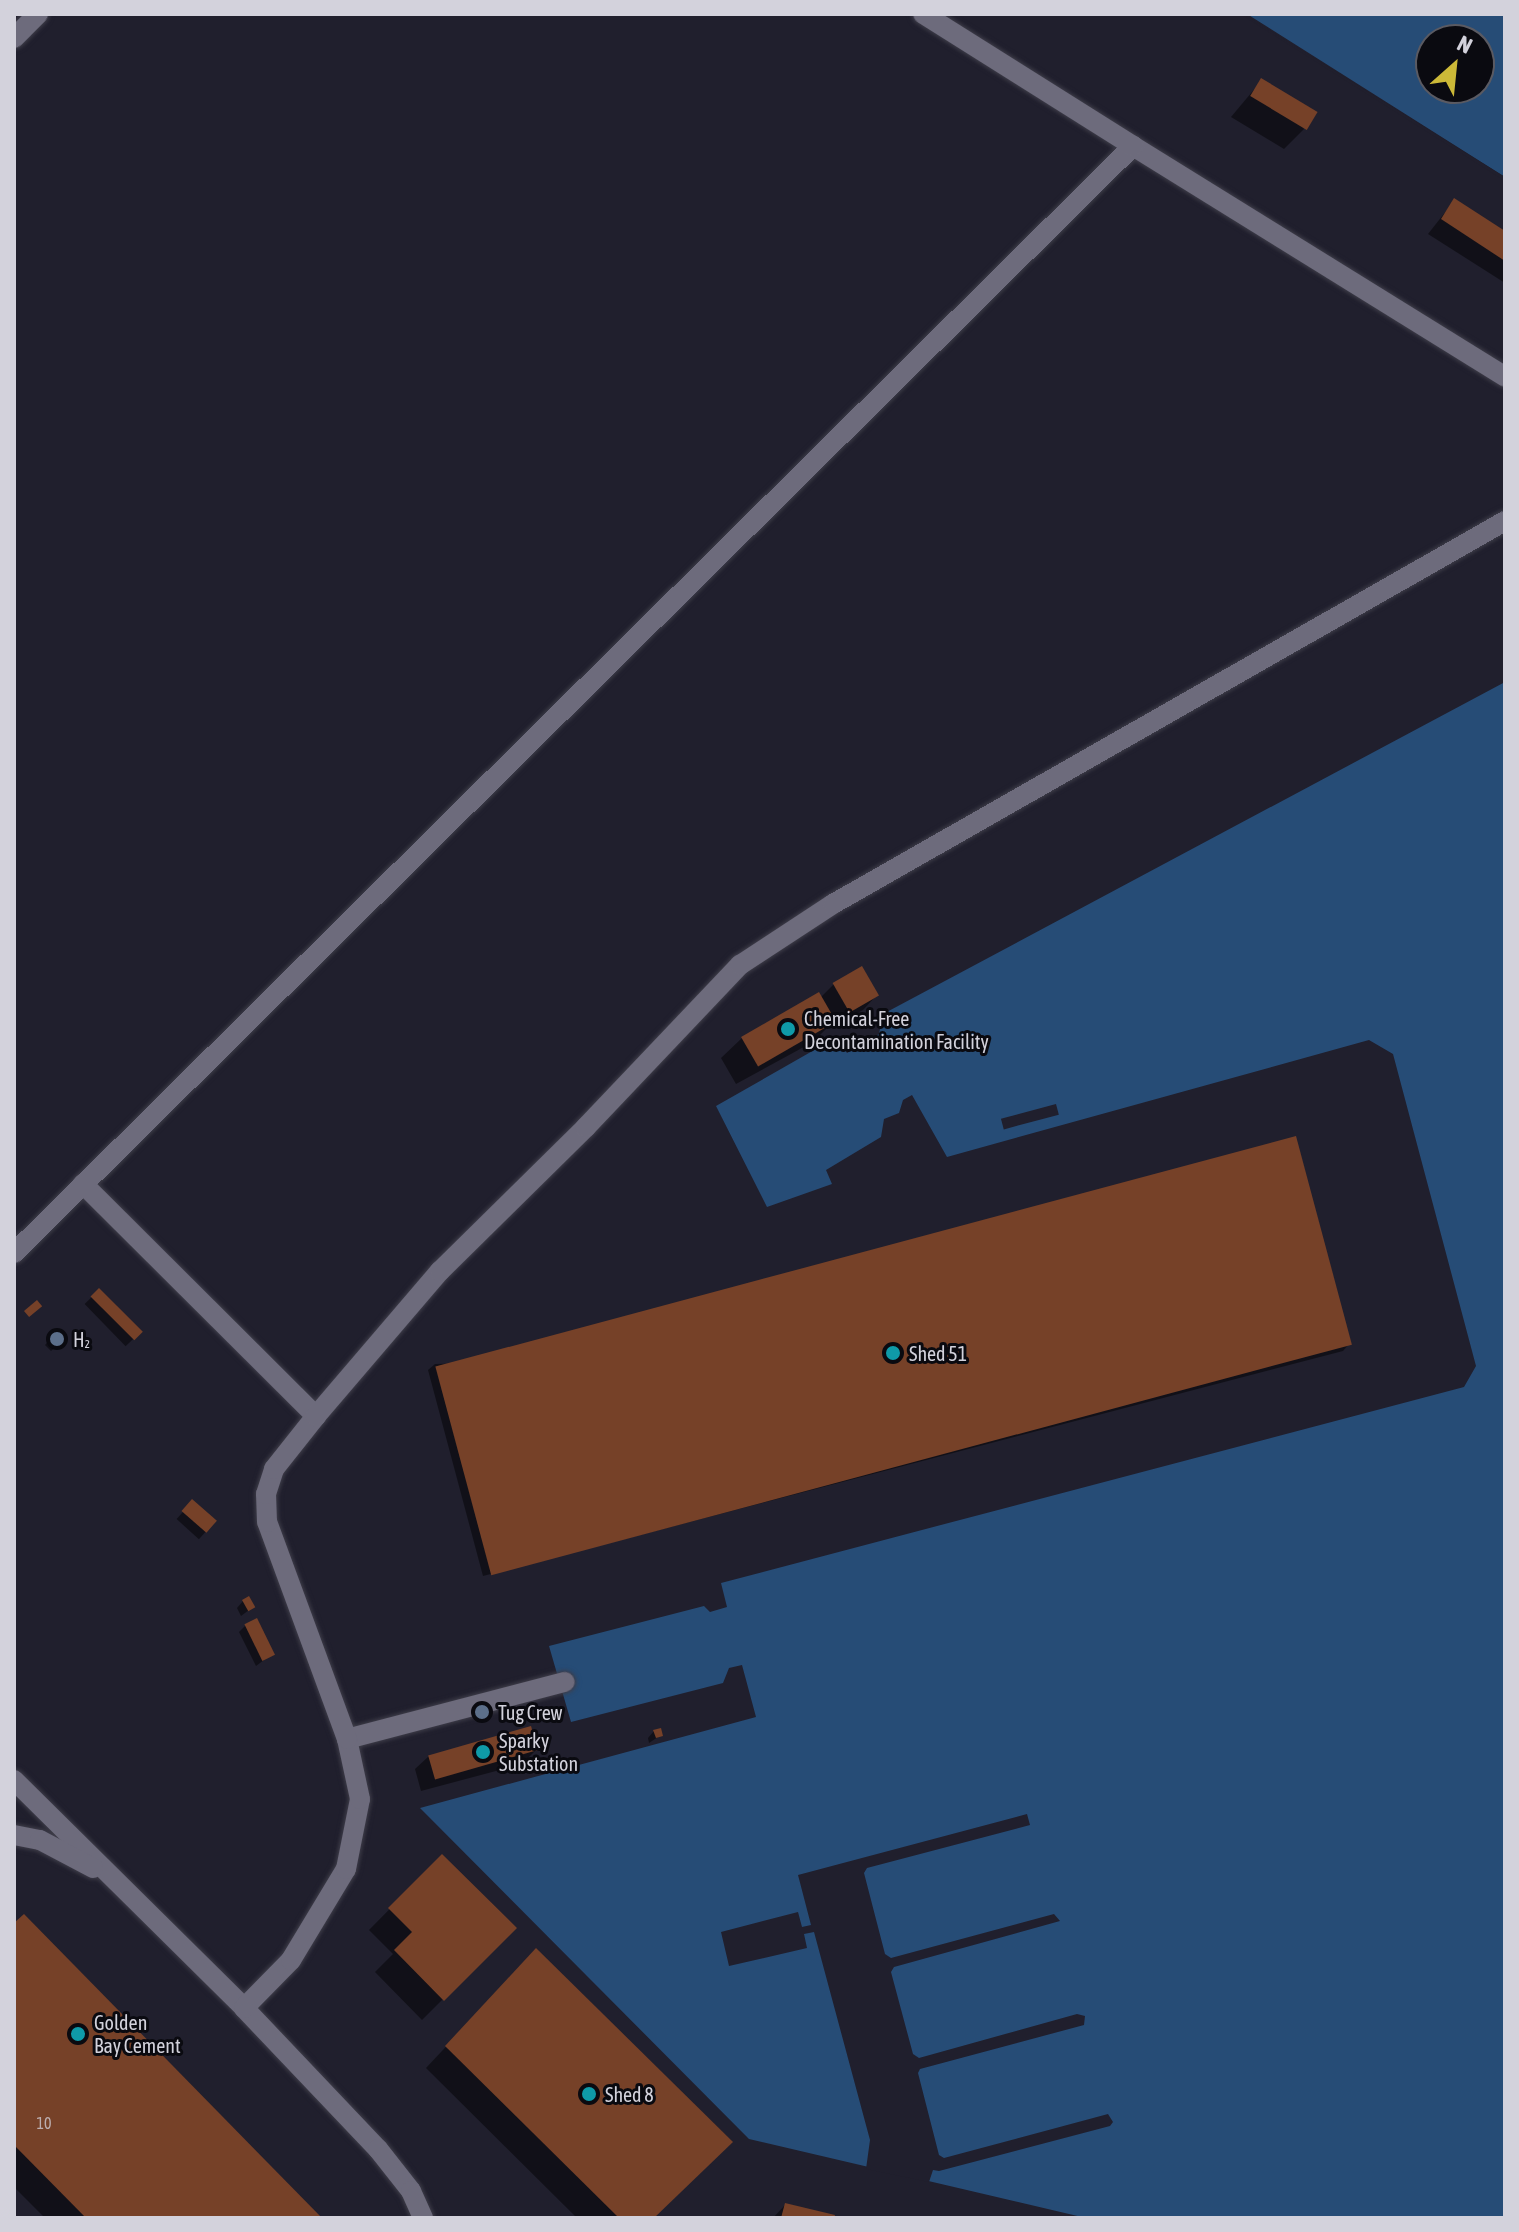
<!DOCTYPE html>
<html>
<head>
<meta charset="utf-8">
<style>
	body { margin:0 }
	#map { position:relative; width:1519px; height:2232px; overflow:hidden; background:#201f2d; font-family:"Asap Condensed",sans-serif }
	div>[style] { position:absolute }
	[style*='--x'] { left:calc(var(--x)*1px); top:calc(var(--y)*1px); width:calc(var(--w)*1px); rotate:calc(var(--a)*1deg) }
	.water>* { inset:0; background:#264c76 }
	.pier>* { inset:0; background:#201f2d; transform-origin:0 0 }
	.shadow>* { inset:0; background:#0007; transform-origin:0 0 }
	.building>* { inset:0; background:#764128; transform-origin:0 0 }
	.roads { filter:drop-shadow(0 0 2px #3e3d49) drop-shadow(0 0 2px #3e3d49) }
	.lane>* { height:20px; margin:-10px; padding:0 10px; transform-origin:10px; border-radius:10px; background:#6d6b7c }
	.dots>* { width:22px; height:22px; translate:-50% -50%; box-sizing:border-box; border:4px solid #0a0a10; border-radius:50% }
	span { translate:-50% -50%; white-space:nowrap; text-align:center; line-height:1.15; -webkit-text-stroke:6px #0a0a10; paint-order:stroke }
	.number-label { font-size:16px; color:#bcaeaf }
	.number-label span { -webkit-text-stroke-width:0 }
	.poi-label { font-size:20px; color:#d3d2dc }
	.left { translate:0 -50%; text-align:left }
	.frame { position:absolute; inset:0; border:16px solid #d3d2dc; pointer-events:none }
	.north { position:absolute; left:1415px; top:24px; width:80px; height:80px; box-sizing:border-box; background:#0a0a10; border:2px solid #5a5a62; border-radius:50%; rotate:27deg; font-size:22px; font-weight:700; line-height:32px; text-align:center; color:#d3d2dc }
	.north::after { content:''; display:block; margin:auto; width:28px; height:36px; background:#ccb938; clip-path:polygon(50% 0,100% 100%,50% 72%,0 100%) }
</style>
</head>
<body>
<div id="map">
	<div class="water">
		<div style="clip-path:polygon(evenodd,1247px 14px,1505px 14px,1505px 177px,1247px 14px,1431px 40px,1479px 40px,1479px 88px,1431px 88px,1431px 40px)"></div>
		<div style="clip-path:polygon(1505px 682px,1505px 2218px,1086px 2218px,749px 2139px,420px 1808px,756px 1717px,742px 1665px,729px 1668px,723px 1683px,571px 1722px,549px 1646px,704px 1606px,710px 1612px,727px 1607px,721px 1583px,1464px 1387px,1476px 1366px,1393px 1054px,1369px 1040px,947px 1157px,912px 1095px,903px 1100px,899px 1113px,884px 1119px,881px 1137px,826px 1170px,832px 1184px,767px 1207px,716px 1106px,837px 1037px,847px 1053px,879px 1034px,883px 1014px)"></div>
	</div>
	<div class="pier">
		<div style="clip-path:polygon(1243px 14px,1505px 177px,1505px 181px,1245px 17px)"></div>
		<div style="left:1056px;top:1104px;width:11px;height:57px;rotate:75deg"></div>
		<div style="clip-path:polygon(1027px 1814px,1030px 1825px,867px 1868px,864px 1873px,885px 1954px,891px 1958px,1054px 1914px,1060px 1921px,894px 1967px,891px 1972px,913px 2054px,919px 2058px,1077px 2014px,1085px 2016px,1084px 2025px,920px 2069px,918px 2073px,939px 2155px,944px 2158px,1108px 2114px,1113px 2122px,1110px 2126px,939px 2171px,933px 2170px,929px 2182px,866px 2169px,870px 2140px,814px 1932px,804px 1934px,807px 1948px,729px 1966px,721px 1932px,798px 1912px,802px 1927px,811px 1925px,798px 1875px)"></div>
	</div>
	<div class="shadow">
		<div style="clip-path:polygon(1262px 80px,1304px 129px,1284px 149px,1231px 117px)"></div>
		<div style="clip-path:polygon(1454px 201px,1505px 233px,1505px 283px,1428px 234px)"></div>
		<div style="clip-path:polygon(834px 984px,876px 996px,863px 1010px,835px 1025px,833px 1022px,813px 1042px,736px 1084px,721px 1058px,742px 1038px,820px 998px)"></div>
		<div style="left:99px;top:1290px;width:59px;height:20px;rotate:46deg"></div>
		<div style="clip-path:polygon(55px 1334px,62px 1341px,51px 1351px,45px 1345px)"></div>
		<div style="clip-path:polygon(1349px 1344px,1343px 1351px,483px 1576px,428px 1370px,435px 1364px)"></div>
		<div style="left:192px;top:1502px;width:30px;height:23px;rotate:42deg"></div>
		<div style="clip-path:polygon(243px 1601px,253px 1607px,241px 1616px,237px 1608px)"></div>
		<div style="clip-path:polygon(246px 1625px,272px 1654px,256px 1666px,239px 1632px)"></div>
		<div style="clip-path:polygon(654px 1731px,661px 1735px,649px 1743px,648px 1738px)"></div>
		<div style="clip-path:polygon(536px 1750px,522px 1764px,421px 1791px,415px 1769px,429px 1756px)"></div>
		<div style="clip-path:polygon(442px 1856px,514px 1928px,422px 2020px,375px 1972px,393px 1954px,369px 1930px)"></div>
		<div style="clip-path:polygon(14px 1926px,319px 2218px,45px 2218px,14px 2187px)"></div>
		<div style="clip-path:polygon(516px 1972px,652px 2218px,577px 2218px,426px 2068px)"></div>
		<div style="clip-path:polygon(785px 2205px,832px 2218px,773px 2218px)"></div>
	</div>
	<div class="building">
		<div style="left:1261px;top:78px;width:66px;height:21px;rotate:31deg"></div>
		<div style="clip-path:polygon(1454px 198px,1505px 231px,1505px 261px,1441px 219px)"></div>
		<div style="left:862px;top:966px;width:34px;height:34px;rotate:60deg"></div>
		<div style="left:819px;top:992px;width:34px;height:90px;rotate:60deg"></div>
		<div style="left:1296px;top:1136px;width:216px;height:891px;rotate:75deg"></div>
		<div style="left:99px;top:1288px;width:62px;height:12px;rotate:45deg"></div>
		<div style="left:37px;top:1300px;width:8px;height:17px;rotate:50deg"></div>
		<div style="left:55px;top:1331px;width:14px;height:8px;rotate:45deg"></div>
		<div style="left:192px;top:1499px;width:33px;height:16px;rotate:41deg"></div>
		<div style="left:249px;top:1596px;width:13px;height:8px;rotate:61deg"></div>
		<div style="left:257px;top:1618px;width:41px;height:14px;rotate:64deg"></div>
		<div style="left:531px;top:1726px;width:25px;height:107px;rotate:74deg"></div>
		<div style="clip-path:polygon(661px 1728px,663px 1736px,656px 1738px,653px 1730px)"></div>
		<div style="clip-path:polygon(442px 1854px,517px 1928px,444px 2001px,394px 1950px,412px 1932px,388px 1908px)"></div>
		<div style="clip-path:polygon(24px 1914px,322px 2218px,86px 2218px,14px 2145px,14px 1923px)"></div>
		<div style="clip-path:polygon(536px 1948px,733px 2142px,654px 2218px,619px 2218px,445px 2046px)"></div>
		<div style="clip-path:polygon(785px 2203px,835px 2215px,834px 2218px,781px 2218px)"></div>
	</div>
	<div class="roads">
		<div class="lane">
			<div style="--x:14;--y:38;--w:34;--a:-45"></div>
			<div style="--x:1133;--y:146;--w:438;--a:31.8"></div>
			<div style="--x:83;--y:1184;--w:329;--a:44.9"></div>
			<div style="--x:14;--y:1253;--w:1574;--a:-44.69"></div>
			<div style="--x:1133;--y:146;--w:248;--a:-147.8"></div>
			<div style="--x:347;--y:1739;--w:225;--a:-14.7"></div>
			<div style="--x:14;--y:1780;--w:324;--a:44.7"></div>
			<div style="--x:244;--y:2008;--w:195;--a:46.5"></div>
			<div style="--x:378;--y:2149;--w:53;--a:51.8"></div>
			<div style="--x:411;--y:2191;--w:30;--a:66"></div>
			<div style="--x:14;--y:1835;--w:26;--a:11"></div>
			<div style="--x:40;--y:1840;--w:60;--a:27.8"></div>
			<div style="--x:244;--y:2008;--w:67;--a:-45.6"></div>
			<div style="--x:291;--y:1960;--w:106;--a:-58.9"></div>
			<div style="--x:346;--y:1869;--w:71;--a:-78.7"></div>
			<div style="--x:360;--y:1799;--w:61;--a:-102.2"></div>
			<div style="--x:347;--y:1739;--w:231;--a:-110.2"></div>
			<div style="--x:267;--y:1522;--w:28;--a:-92"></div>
			<div style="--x:266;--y:1494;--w:26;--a:-72"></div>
			<div style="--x:274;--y:1469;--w:68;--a:-51.6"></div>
			<div style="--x:316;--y:1416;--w:191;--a:-49.5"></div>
			<div style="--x:440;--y:1271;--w:205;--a:-44.6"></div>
			<div style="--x:586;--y:1127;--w:224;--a:-46.5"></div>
			<div style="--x:740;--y:965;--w:111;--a:-33.3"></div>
			<div style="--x:833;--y:904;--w:773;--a:-29.68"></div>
		</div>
	</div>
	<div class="dots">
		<div style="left:788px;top:1029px;background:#0f9aa8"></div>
		<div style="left:57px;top:1339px;background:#5c6f8a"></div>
		<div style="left:893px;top:1353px;background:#0f9aa8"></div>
		<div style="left:482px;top:1712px;background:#5c6f8a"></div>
		<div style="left:483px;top:1752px;background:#0f9aa8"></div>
		<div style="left:78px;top:2034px;background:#0f9aa8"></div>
		<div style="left:589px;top:2094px;background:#0f9aa8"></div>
	</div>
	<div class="number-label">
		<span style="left:44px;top:2123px">10</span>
	</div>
	<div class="poi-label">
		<span class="left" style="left:804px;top:1030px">Chemical-Free<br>Decontamination Facility</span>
		<span class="left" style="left:73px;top:1339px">H₂</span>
		<span class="left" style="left:909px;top:1353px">Shed 51</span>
		<span class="left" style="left:498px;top:1712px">Tug Crew</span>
		<span class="left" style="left:499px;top:1752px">Sparky<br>Substation</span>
		<span class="left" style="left:94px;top:2034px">Golden<br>Bay Cement</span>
		<span class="left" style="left:605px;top:2094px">Shed 8</span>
	</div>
	<div class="frame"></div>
	<div class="north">N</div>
</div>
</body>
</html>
